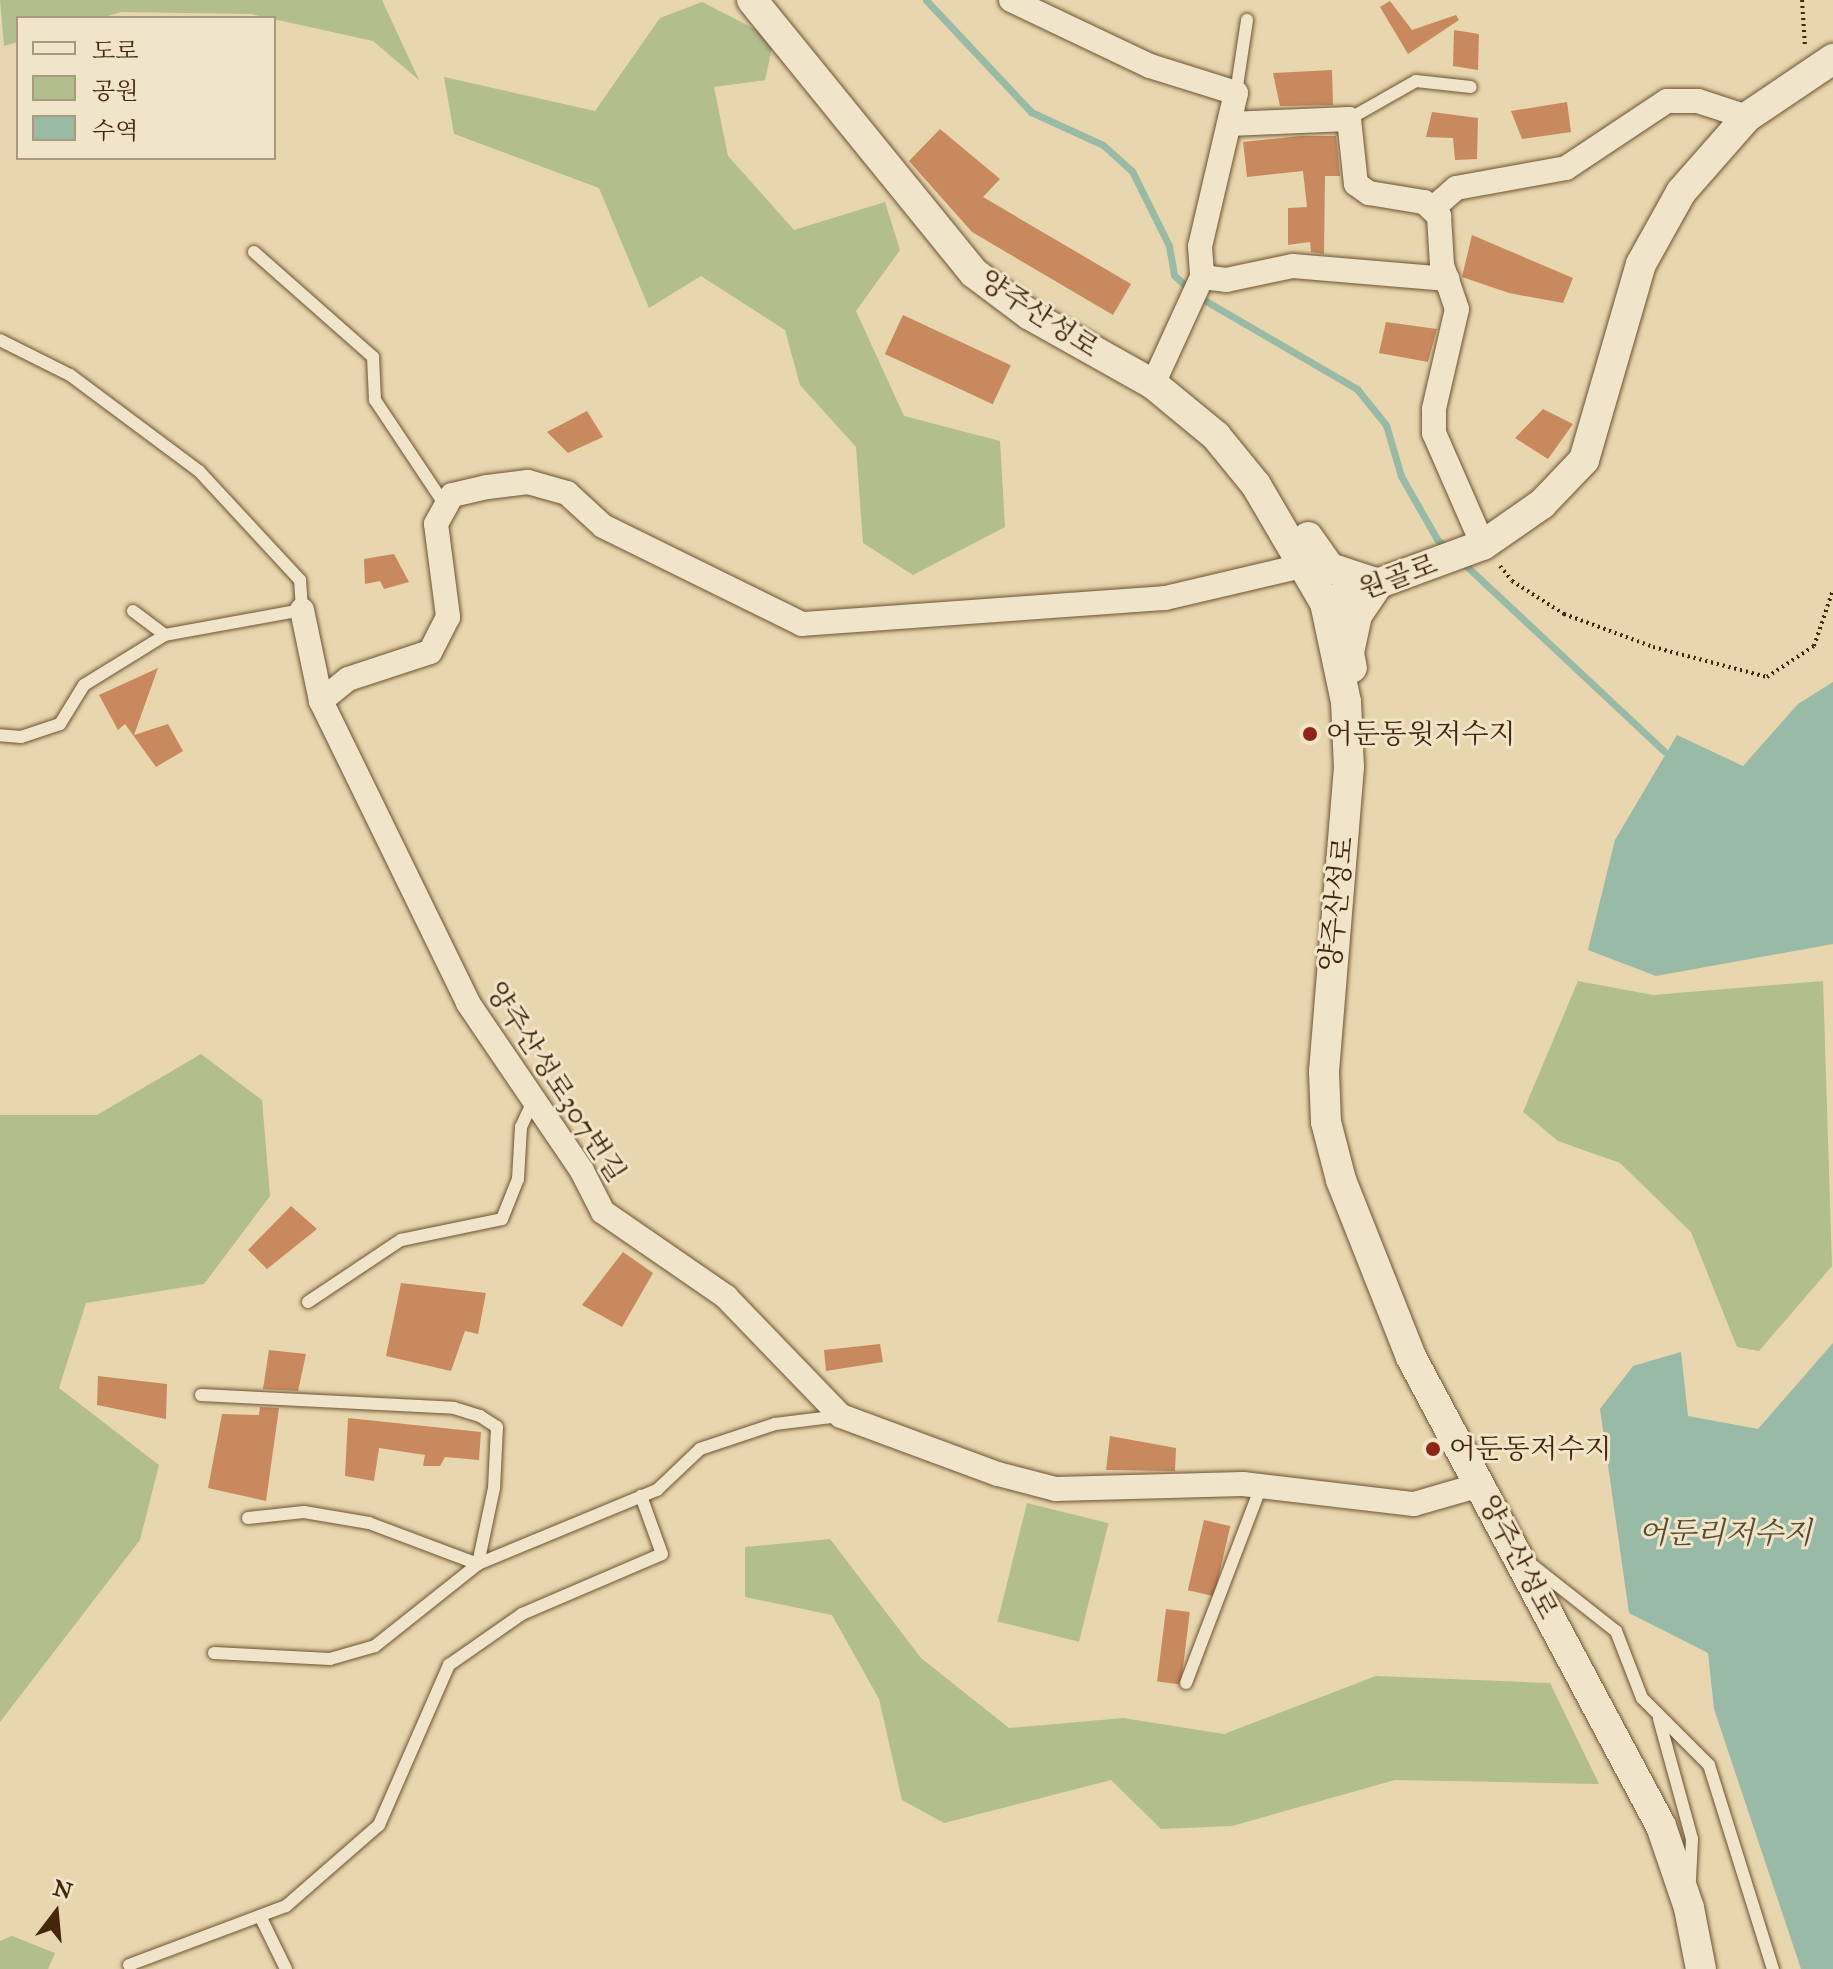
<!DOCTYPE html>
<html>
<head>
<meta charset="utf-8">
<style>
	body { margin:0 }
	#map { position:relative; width:1833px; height:1969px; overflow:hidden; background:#e8d6ae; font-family:"IM FELL Great Primer","Noto Serif KR",serif }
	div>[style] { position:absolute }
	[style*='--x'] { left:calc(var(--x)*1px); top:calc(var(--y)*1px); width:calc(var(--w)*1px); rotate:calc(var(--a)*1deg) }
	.green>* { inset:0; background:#b2be8d; transform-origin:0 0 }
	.water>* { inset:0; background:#98baa6 }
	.stream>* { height:7px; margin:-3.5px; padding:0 3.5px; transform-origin:3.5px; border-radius:3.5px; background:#98baa6 }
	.building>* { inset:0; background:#c8895e; transform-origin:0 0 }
	.path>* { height:4px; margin-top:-2px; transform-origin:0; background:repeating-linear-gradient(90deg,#44270a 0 2px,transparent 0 6px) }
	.roads { filter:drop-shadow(0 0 2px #6d5333) drop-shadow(0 0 2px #6d5333) }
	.service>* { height:12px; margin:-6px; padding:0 6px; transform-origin:6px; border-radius:6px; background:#f0e4ca }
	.minor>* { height:24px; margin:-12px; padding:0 12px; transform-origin:12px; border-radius:12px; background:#f0e4ca }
	.tertiary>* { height:30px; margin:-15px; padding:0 15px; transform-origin:15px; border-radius:15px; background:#f0e4ca }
	.dots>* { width:22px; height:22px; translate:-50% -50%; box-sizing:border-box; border:4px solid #f0e4ca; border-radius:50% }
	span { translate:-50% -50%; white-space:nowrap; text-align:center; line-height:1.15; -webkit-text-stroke:6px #f0e4ca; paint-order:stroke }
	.street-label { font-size:28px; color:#44270a }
	.poi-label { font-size:28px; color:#44270a }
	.left { translate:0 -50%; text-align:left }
	.water-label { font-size:30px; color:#594c31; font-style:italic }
	.legend { position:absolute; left:16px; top:16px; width:260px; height:144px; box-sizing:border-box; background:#f0e4ca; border:2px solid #ab987d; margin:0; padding:10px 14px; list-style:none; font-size:24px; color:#44270a }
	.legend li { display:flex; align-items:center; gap:16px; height:40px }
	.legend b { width:40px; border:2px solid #ab987d }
	.north { position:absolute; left:16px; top:1873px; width:80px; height:80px; -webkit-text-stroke:6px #f0e4ca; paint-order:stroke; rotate:16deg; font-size:22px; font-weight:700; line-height:32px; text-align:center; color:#44270a }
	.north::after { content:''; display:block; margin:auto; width:28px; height:36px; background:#44270a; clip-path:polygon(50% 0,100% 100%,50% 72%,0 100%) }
</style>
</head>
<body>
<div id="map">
	<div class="green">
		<div style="clip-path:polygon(0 0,382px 0,419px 80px,373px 41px,251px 14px,122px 12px,100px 18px,18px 18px,18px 42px,4px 46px)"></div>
		<div style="clip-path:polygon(702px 2px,774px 39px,765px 80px,714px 87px,728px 156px,794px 230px,885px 202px,900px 250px,856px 311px,904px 416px,1000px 441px,1005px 527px,913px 575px,863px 543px,856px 447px,800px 385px,785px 330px,701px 276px,649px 308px,599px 188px,454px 134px,444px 77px,595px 111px,660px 18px)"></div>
		<div style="clip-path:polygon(1578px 981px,1653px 995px,1823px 981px,1832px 1266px,1759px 1351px,1737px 1347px,1691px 1232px,1620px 1163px,1558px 1141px,1523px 1112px)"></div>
		<div style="clip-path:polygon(201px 1054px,262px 1100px,270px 1196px,204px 1284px,86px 1303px,59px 1388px,159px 1465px,140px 1540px,0 1722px,0 1115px,97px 1115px)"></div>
		<div style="left:1027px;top:1503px;width:84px;height:122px;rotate:14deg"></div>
		<div style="clip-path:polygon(830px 1539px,921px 1658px,1009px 1728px,1123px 1718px,1224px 1734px,1376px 1676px,1550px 1683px,1599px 1784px,1395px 1780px,1232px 1826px,1161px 1829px,1111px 1780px,944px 1823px,902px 1800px,879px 1699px,832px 1615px,745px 1597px,745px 1547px)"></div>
		<div style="clip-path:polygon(12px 1936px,55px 1953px,48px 1969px,0 1969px,0 1941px)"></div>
	</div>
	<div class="water">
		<div style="clip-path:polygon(1833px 682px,1833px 944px,1656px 976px,1588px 950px,1615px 840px,1677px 735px,1743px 766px,1798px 704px)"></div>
		<div style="clip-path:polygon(1833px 1343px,1833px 1969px,1801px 1969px,1714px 1709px,1708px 1653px,1629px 1613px,1600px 1409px,1633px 1366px,1681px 1352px,1688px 1416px,1758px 1429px)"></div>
	</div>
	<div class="stream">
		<div style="--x:926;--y:0;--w:154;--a:46.8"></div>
		<div style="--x:1031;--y:112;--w:79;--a:24.6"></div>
		<div style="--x:1103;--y:145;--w:39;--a:42"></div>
		<div style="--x:1132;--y:171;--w:84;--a:63.7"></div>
		<div style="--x:1169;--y:246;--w:29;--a:80"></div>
		<div style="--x:1174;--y:275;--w:21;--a:43"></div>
		<div style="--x:1199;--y:297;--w:183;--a:30.2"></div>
		<div style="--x:1357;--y:389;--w:46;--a:51.1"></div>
		<div style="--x:1386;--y:425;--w:53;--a:73.6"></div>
		<div style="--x:1401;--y:476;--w:73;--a:60.3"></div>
		<div style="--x:1437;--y:539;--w:16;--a:43"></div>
		<div style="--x:1461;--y:561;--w:278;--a:43.1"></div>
	</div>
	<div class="building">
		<div style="clip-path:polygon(1390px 1px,1412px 30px,1456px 15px,1459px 20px,1408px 54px,1380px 7px)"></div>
		<div style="clip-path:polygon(1454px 30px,1479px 34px,1478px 70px,1453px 66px)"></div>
		<div style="clip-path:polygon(1332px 70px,1333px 105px,1280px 106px,1273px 73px)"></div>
		<div style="clip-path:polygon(1567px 102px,1571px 132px,1522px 139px,1511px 111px)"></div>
		<div style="clip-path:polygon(1432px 112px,1478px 118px,1477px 159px,1455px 160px,1453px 138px,1426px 137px)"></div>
		<div style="clip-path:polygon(940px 129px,1000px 179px,983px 197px,1131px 284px,1113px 315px,972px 232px,909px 161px)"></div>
		<div style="clip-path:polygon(1300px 136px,1336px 136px,1340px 176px,1325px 176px,1324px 254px,1311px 252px,1310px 242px,1288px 245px,1288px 208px,1307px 207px,1303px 171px,1247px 177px,1243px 142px)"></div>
		<div style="clip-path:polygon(1472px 235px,1573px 278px,1563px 303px,1509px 293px,1462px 277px)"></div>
		<div style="left:903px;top:315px;width:119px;height:43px;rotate:25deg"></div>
		<div style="clip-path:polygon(1386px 322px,1437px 329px,1428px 362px,1379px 353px)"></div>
		<div style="clip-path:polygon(1543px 409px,1573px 424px,1548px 459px,1515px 438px)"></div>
		<div style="clip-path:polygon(587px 411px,603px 437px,568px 453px,547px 432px)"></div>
		<div style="clip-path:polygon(394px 554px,409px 582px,384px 589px,380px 581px,365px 584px,364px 559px)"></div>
		<div style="clip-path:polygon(158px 668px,134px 735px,168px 724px,183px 751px,156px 767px,125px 724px,118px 730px,99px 695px)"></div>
		<div style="clip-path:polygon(291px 1206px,317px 1229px,267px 1269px,248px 1250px)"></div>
		<div style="clip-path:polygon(623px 1252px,653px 1273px,622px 1327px,582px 1305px)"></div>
		<div style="clip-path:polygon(401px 1283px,486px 1293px,478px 1334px,465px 1331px,451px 1371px,386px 1356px)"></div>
		<div style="clip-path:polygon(880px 1344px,883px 1362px,826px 1371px,824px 1350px)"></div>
		<div style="clip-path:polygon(269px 1350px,306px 1354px,298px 1391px,263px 1389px)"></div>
		<div style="clip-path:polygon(98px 1376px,167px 1384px,166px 1419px,97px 1405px)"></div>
		<div style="clip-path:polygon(260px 1407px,279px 1408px,266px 1501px,208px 1488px,222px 1414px,259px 1415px)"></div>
		<div style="clip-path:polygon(348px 1418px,481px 1432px,479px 1460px,445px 1457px,440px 1466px,423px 1466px,425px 1455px,379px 1448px,374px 1481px,345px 1476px)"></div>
		<div style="clip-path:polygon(1110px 1436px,1176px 1448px,1175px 1471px,1106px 1470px)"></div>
		<div style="left:1204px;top:1520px;width:27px;height:72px;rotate:13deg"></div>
		<div style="left:1166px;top:1609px;width:24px;height:73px;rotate:7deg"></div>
	</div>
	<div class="path">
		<div style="--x:1802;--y:0;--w:46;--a:86.3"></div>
		<div style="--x:1500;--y:566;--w:19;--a:51"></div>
		<div style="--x:1512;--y:581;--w:62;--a:32.4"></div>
		<div style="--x:1564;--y:614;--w:95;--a:20.3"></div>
		<div style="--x:1653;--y:647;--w:118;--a:14.7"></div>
		<div style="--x:1767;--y:677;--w:56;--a:-33.4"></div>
		<div style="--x:1814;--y:646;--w:59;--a:-71.3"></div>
	</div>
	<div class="roads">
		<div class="service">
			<div style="--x:1236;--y:93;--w:74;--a:-81.4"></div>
			<div style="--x:1349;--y:119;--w:77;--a:-29.6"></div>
			<div style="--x:1416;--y:81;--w:55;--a:6.2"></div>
			<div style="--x:254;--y:252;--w:159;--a:41.4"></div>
			<div style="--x:373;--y:357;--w:43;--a:87.3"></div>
			<div style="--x:375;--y:400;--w:126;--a:56.3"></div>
			<div style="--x:0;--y:340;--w:78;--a:26.6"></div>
			<div style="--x:70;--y:375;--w:161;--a:36.7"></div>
			<div style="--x:199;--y:471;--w:149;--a:47.2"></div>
			<div style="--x:300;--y:580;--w:30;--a:86"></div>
			<div style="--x:302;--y:610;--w:139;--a:169.7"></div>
			<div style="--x:165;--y:635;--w:95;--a:148.3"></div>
			<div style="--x:84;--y:685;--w:46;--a:121.6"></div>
			<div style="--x:60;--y:724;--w:41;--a:161.6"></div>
			<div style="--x:21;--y:737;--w:21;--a:-175"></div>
			<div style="--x:133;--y:611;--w:40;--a:37"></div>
			<div style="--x:308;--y:1302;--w:112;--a:-33.7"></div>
			<div style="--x:401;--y:1240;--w:103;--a:-11.7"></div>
			<div style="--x:502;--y:1219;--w:43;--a:-68.2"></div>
			<div style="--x:518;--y:1179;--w:52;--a:-86.7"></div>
			<div style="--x:521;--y:1127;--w:26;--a:-65"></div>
			<div style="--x:201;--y:1395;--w:253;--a:2.9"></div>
			<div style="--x:454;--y:1408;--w:27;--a:17"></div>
			<div style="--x:480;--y:1416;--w:20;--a:33"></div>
			<div style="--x:497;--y:1427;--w:61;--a:92.8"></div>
			<div style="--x:494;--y:1488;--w:78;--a:101.9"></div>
			<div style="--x:248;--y:1518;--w:56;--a:-6.1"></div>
			<div style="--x:304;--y:1512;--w:66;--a:9.6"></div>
			<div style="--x:369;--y:1523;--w:116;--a:20.6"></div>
			<div style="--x:1532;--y:1565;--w:107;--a:38.2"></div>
			<div style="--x:1616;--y:1631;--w:72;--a:68.8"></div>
			<div style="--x:1642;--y:1698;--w:95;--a:45"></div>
			<div style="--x:1709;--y:1765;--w:214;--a:72.6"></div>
			<div style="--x:214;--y:1653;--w:116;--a:3"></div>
			<div style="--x:330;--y:1659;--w:47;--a:-16.1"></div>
			<div style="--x:375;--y:1646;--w:132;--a:-38.5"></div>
			<div style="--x:478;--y:1564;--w:194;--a:-22.5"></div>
			<div style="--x:657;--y:1490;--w:59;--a:-43.6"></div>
			<div style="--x:700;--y:1449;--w:79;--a:-18.4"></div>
			<div style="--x:775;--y:1424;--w:65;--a:-7"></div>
			<div style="--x:1186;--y:1683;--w:210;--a:-69.1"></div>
			<div style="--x:1659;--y:1719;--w:124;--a:74.6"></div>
			<div style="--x:1692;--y:1839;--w:41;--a:92.8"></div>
			<div style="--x:260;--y:1916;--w:59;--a:63.9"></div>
			<div style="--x:129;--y:1965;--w:168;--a:-20.6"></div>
			<div style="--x:286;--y:1906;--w:123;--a:-41.1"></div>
			<div style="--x:379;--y:1825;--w:175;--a:-66.4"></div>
			<div style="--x:449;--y:1665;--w:89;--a:-34.9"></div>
			<div style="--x:522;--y:1614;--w:152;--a:-23.2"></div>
			<div style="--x:662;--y:1554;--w:62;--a:-109.9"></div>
		</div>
		<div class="minor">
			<div style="--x:1011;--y:0;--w:154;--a:25.4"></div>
			<div style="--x:1150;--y:66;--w:90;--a:17.4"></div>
			<div style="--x:1236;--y:93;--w:157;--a:103.2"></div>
			<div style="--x:1200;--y:246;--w:31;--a:86"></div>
			<div style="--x:1202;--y:277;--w:118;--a:114.6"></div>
			<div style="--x:1229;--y:124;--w:120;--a:-2.4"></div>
			<div style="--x:1349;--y:119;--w:65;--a:83.9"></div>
			<div style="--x:1356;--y:184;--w:16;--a:35"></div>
			<div style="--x:1369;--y:193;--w:56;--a:9.3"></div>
			<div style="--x:1424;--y:202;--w:21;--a:43"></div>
			<div style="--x:1439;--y:216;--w:49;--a:86.5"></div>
			<div style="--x:1442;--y:265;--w:46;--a:71.2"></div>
			<div style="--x:1457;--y:309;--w:103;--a:103"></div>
			<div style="--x:1434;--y:409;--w:24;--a:90"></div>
			<div style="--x:1434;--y:433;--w:122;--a:66.4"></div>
			<div style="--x:1432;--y:209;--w:32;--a:-41"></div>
			<div style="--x:1456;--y:188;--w:112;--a:-10.3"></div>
			<div style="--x:1566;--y:168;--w:121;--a:-33.6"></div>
			<div style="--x:1667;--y:101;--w:31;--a:0"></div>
			<div style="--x:1698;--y:101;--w:52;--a:18.1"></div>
			<div style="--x:1202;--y:277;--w:24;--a:7"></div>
			<div style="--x:1226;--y:280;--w:68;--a:-11.8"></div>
			<div style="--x:1293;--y:266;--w:155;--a:4.8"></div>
			<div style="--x:1306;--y:565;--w:145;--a:166.8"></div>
			<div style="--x:1165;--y:598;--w:364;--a:175.9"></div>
			<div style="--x:802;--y:624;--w:222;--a:-153.8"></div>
			<div style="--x:603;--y:526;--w:49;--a:-137.5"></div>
			<div style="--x:567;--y:493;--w:41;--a:-164.2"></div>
			<div style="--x:528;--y:482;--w:41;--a:173"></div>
			<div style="--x:487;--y:487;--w:36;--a:167"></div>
			<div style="--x:452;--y:495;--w:33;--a:119"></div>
			<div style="--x:436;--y:524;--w:94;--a:82.6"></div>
			<div style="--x:448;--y:617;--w:39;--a:117"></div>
			<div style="--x:430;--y:652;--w:86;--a:161.8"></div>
			<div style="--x:348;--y:679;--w:35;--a:141"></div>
			<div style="--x:321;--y:701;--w:336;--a:64"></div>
			<div style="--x:468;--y:1003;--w:203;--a:55.8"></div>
			<div style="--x:582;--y:1171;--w:46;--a:62.9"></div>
			<div style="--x:603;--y:1212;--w:150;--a:34.6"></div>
			<div style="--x:726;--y:1297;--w:165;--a:46"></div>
			<div style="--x:841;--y:1416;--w:167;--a:20.3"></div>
			<div style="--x:998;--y:1474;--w:60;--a:14.5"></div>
			<div style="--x:1056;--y:1489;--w:187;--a:-1.5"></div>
			<div style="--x:1243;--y:1484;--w:172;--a:6.7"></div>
			<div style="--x:1414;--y:1504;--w:69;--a:-16.1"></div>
			<div style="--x:302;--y:610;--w:93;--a:78.2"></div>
		</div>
		<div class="tertiary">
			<div style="--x:752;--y:0;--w:352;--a:50.9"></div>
			<div style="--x:974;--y:273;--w:70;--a:36.9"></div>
			<div style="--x:1030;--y:315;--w:141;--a:29.3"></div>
			<div style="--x:1153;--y:384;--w:82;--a:39.5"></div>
			<div style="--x:1216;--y:436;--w:63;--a:50.8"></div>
			<div style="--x:1256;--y:485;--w:137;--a:59.7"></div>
			<div style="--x:1325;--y:603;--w:101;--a:78"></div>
			<div style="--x:1346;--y:702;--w:65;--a:87.4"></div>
			<div style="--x:1349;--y:767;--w:306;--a:94.7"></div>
			<div style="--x:1324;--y:1072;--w:50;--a:87.7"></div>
			<div style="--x:1326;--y:1122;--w:60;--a:75.5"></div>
			<div style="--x:1341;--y:1180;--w:190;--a:68.4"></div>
			<div style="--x:1411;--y:1357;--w:531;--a:61.94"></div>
			<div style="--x:1661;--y:1826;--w:87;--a:71.1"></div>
			<div style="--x:1689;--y:1908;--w:62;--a:78.9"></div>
			<div style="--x:1308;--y:537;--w:38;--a:55"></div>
			<div style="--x:1330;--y:568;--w:51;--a:18.4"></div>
			<div style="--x:1378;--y:584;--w:37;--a:124"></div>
			<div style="--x:1357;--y:615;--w:39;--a:102"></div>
			<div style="--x:1349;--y:653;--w:15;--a:79"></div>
			<div style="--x:1325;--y:603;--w:168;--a:-20.2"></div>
			<div style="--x:1483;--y:545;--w:72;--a:-34.8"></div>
			<div style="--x:1542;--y:504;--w:61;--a:-46.3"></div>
			<div style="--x:1584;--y:460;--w:204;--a:-73.8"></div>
			<div style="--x:1641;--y:264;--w:82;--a:-60.9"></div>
			<div style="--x:1681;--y:192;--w:100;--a:-48.7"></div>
			<div style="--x:1747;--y:117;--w:104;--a:-34"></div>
		</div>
	</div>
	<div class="dots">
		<div style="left:1310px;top:734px;background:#8f2418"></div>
		<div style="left:1433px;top:1449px;background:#8f2418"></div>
	</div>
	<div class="street-label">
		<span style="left:1039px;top:314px;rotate:33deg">양주산성로</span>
		<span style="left:1398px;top:577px;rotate:-20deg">원골로</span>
		<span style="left:1337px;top:904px;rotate:-84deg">양주산성로</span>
		<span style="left:556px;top:1082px;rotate:57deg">양주산성로307번길</span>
		<span style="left:1518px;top:1557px;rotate:62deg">양주산성로</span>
	</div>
	<div class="poi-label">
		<span class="left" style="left:1326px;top:734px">어둔동윗저수지</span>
		<span class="left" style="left:1449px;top:1449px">어둔동저수지</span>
	</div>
	<div class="water-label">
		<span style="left:1725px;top:1533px">어둔리저수지</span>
	</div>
	<ul class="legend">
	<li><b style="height:10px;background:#f0e4ca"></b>도로</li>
	<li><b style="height:22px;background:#b2be8d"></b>공원</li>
	<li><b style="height:22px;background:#98baa6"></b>수역</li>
	</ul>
	<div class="north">N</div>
</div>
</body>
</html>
